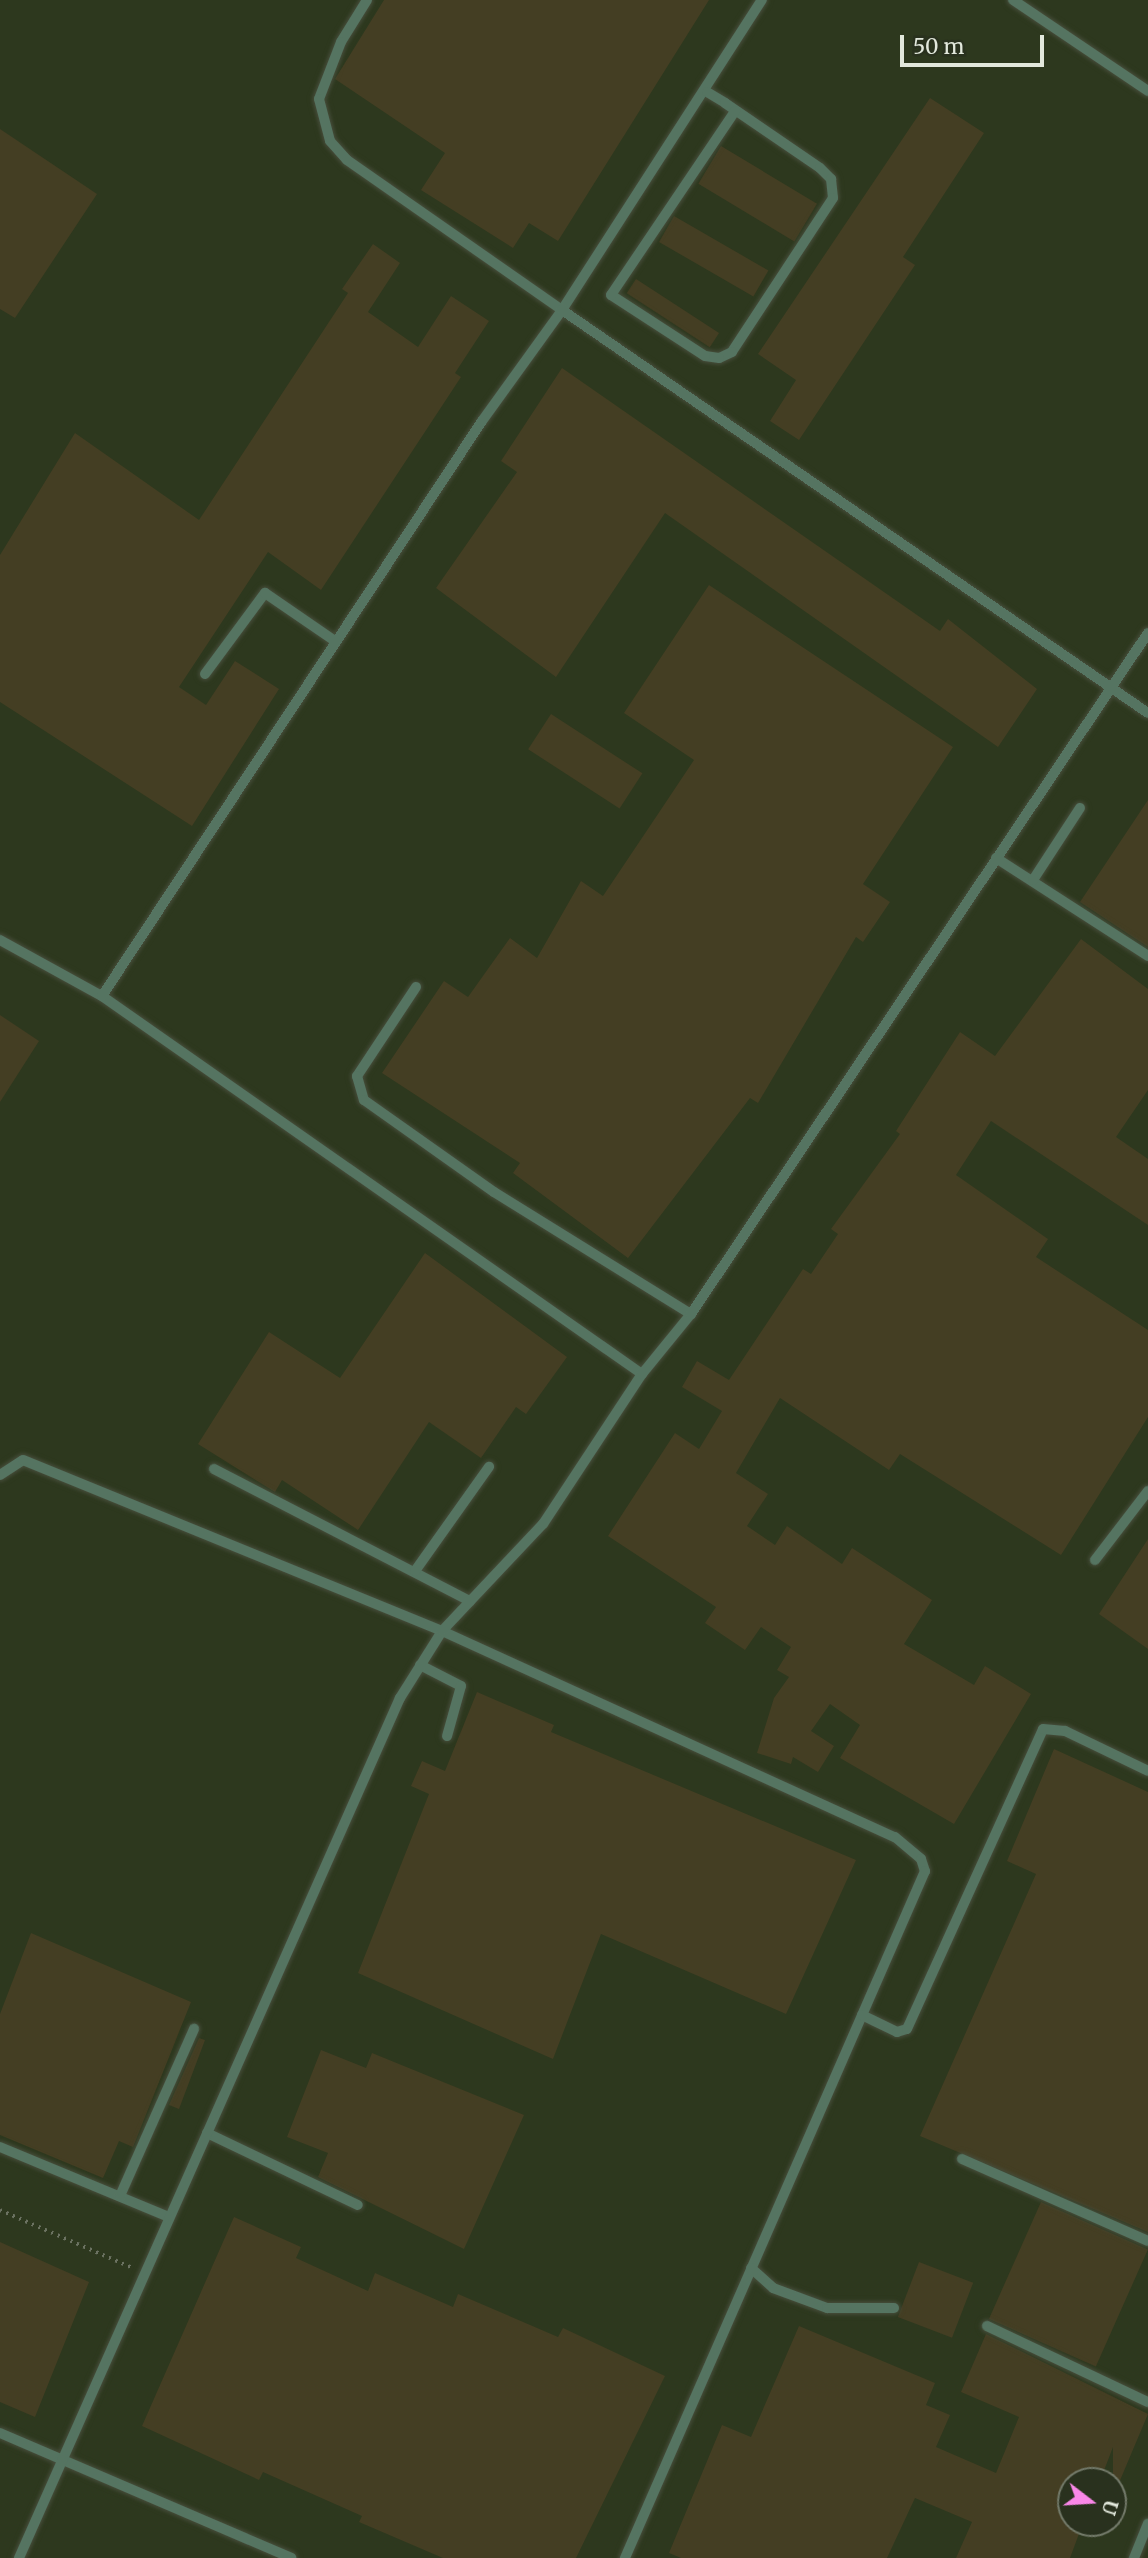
<!DOCTYPE html>
<html>
<head>
<meta charset="utf-8">
<style>
	body { margin:0 }
	#map { position:relative; width:1148px; height:2558px; overflow:hidden; background:#29311e; font-family:Merriweather,serif }
	div>[style] { position:absolute }
	[style*='--x'] { left:calc(var(--x)*1px); top:calc(var(--y)*1px); width:calc(var(--w)*1px); rotate:calc(var(--a)*1deg) }
	.built>* { inset:0; background:#2d381e }
	.building>* { inset:0; background:#443e23; transform-origin:0 0 }
	.path>* { height:3.5px; margin-top:-1.75px; transform-origin:0; background:repeating-linear-gradient(90deg,#6b7261 0 2px,transparent 0 7px) }
	.roads { filter:drop-shadow(0 0 2px #474e3c) drop-shadow(0 0 2px #474e3c) }
	.service>* { height:10px; margin:-5px; padding:0 5px; transform-origin:5px; border-radius:5px; background:#557461 }
	span { translate:-50% -50%; white-space:nowrap; text-align:center; line-height:1.15; -webkit-text-stroke:6px #29311e; paint-order:stroke }
	.north { position:absolute; left:1057px; top:2467px; width:70px; height:70px; box-sizing:border-box; background:#29311e; border:2px solid #737a6a; border-radius:50%; rotate:107deg; font-size:19px; font-weight:700; line-height:28px; text-align:center; color:#e2e8dc }
	.north::after { content:''; display:block; margin:auto; width:24px; height:32px; background:#f987e8; clip-path:polygon(50% 0,100% 100%,50% 72%,0 100%) }
	.scale { position:absolute; left:900px; top:35px; width:144px; height:32px; box-sizing:border-box; border:4px solid #e2e8dc; border-top:0; padding-left:9px; font-size:21px; line-height:24px; white-space:nowrap; color:#e2e8dc; -webkit-text-stroke:5px #29311e; paint-order:stroke }
</style>
</head>
<body>
<div id="map">
	<div class="built">
		<div style="clip-path:polygon(evenodd,0 0,1148px 0,1148px 2558px,0 2558px,0 0,1071px 2481px,1113px 2481px,1113px 2523px,1071px 2523px,1071px 2481px)"></div>
	</div>
	<div class="building">
		<div style="clip-path:polygon(384px 0,709px 0,558px 241px,529px 223px,513px 248px,421px 190px,445px 153px,335px 79px)"></div>
		<div style="clip-path:polygon(930px 98px,984px 133px,903px 257px,915px 265px,799px 440px,770px 421px,796px 380px,758px 354px)"></div>
		<div style="clip-path:polygon(0 129px,97px 194px,15px 318px,0 309px)"></div>
		<div style="left:721px;top:146px;width:112px;height:44px;rotate:31deg"></div>
		<div style="left:674px;top:216px;width:109px;height:30px;rotate:30deg"></div>
		<div style="clip-path:polygon(373px 244px,400px 263px,368px 312px,418px 347px,451px 296px,489px 321px,455px 373px,461px 377px,321px 590px,268px 552px,179px 687px,206px 705px,235px 661px,279px 689px,192px 826px,0 702px,0 555px,75px 433px,199px 520px,348px 293px,342px 289px)"></div>
		<div style="left:636px;top:279px;width:99px;height:17px;rotate:33deg"></div>
		<div style="clip-path:polygon(562px 368px,940px 631px,948px 619px,1037px 689px,998px 747px,665px 513px,556px 677px,436px 588px,517px 472px,501px 461px)"></div>
		<div style="clip-path:polygon(709px 585px,953px 747px,863px 884px,890px 902px,863px 942px,856px 937px,758px 1103px,750px 1098px,628px 1258px,513px 1173px,520px 1163px,382px 1073px,444px 981px,468px 997px,510px 938px,537px 958px,581px 881px,603px 896px,658px 814px,694px 760px,624px 713px)"></div>
		<div style="left:551px;top:714px;width:109px;height:42px;rotate:33deg"></div>
		<div style="clip-path:polygon(1148px 800px,1148px 947px,1080px 902px)"></div>
		<div style="clip-path:polygon(1081px 939px,1148px 989px,1148px 1090px,1116px 1137px,1148px 1159px,1148px 1225px,991px 1121px,956px 1175px,1048px 1239px,1036px 1257px,1148px 1330px,1148px 1417px,1061px 1555px,900px 1454px,889px 1470px,780px 1398px,736px 1473px,768px 1494px,747px 1526px,775px 1545px,787px 1526px,842px 1564px,852px 1548px,932px 1600px,904px 1644px,974px 1685px,985px 1666px,1031px 1694px,954px 1824px,840px 1758px,860px 1725px,830px 1704px,811px 1731px,834px 1746px,818px 1772px,793px 1757px,791px 1764px,757px 1753px,774px 1698px,789px 1677px,777px 1670px,791px 1647px,761px 1627px,745px 1650px,705px 1623px,716px 1607px,608px 1536px,675px 1433px,699px 1449px,722px 1411px,682px 1387px,697px 1361px,729px 1380px,803px 1269px,811px 1274px,838px 1234px,831px 1229px,900px 1134px,896px 1131px,960px 1032px,995px 1056px)"></div>
		<div style="clip-path:polygon(0 1015px,39px 1041px,0 1102px)"></div>
		<div style="clip-path:polygon(425px 1253px,567px 1357px,526px 1414px,516px 1407px,481px 1458px,429px 1422px,358px 1530px,282px 1480px,275px 1492px,198px 1444px,269px 1332px,340px 1378px)"></div>
		<div style="clip-path:polygon(1148px 1539px,1148px 1649px,1099px 1614px)"></div>
		<div style="clip-path:polygon(477px 1692px,554px 1725px,551px 1732px,856px 1860px,786px 2014px,601px 1934px,553px 2059px,358px 1973px,429px 1794px,411px 1786px,422px 1761px,445px 1771px)"></div>
		<div style="clip-path:polygon(1054px 1749px,1148px 1792px,1148px 2232px,920px 2136px,1036px 1874px,1007px 1861px)"></div>
		<div style="clip-path:polygon(31px 1933px,191px 2002px,133px 2147px,119px 2141px,103px 2178px,0 2135px,0 2014px)"></div>
		<div style="clip-path:polygon(199px 2038px,205px 2040px,179px 2109px,169px 2105px)"></div>
		<div style="clip-path:polygon(321px 2050px,366px 2068px,372px 2053px,524px 2115px,464px 2249px,318px 2177px,328px 2153px,287px 2137px)"></div>
		<div style="left:1041px;top:2202px;width:117px;height:128px;rotate:24deg"></div>
		<div style="clip-path:polygon(234px 2217px,301px 2247px,296px 2258px,368px 2291px,375px 2273px,453px 2307px,458px 2294px,558px 2337px,563px 2328px,665px 2376px,576px 2558px,443px 2558px,359px 2522px,362px 2516px,263px 2472px,259px 2480px,142px 2426px)"></div>
		<div style="clip-path:polygon(0 2242px,89px 2282px,35px 2417px,0 2402px)"></div>
		<div style="left:919px;top:2262px;width:58px;height:59px;rotate:21deg"></div>
		<div style="clip-path:polygon(799px 2326px,935px 2383px,926px 2405px,950px 2415px,936px 2447px,996px 2473px,1019px 2417px,961px 2392px,986px 2334px,1148px 2414px,1113px 2497px,1113px 2447px,1100px 2481px,1071px 2481px,1071px 2523px,1083px 2523px,1070px 2558px,956px 2558px,972px 2522px,915px 2498px,887px 2558px,681px 2558px,669px 2553px,722px 2425px,751px 2437px)"></div>
	</div>
	<div class="path">
		<div style="--x:0;--y:2210;--w:145;--a:23.6"></div>
	</div>
	<div class="roads">
		<div class="service">
			<div style="--x:367;--y:0;--w:49;--a:121.8"></div>
			<div style="--x:341;--y:42;--w:61;--a:111.1"></div>
			<div style="--x:319;--y:99;--w:43;--a:75.3"></div>
			<div style="--x:330;--y:141;--w:25;--a:48"></div>
			<div style="--x:347;--y:160;--w:262;--a:34.9"></div>
			<div style="--x:562;--y:310;--w:369;--a:-57.2"></div>
			<div style="--x:1013;--y:0;--w:163;--a:34"></div>
			<div style="--x:707;--y:92;--w:21;--a:31"></div>
			<div style="--x:725;--y:103;--w:115;--a:34.4"></div>
			<div style="--x:820;--y:168;--w:16;--a:45"></div>
			<div style="--x:831;--y:179;--w:19;--a:84"></div>
			<div style="--x:833;--y:198;--w:184;--a:123.3"></div>
			<div style="--x:732;--y:352;--w:14;--a:155"></div>
			<div style="--x:719;--y:358;--w:14;--a:-172"></div>
			<div style="--x:705;--y:356;--w:112;--a:-147"></div>
			<div style="--x:611;--y:295;--w:222;--a:-56"></div>
			<div style="--x:205;--y:674;--w:101;--a:-53.5"></div>
			<div style="--x:265;--y:593;--w:85;--a:34.4"></div>
			<div style="--x:996;--y:858;--w:181;--a:32.8"></div>
			<div style="--x:1033;--y:880;--w:86;--a:-56.9"></div>
			<div style="--x:0;--y:940;--w:116;--a:28.8"></div>
			<div style="--x:416;--y:987;--w:107;--a:123.5"></div>
			<div style="--x:357;--y:1076;--w:25;--a:74"></div>
			<div style="--x:364;--y:1100;--w:159;--a:35.3"></div>
			<div style="--x:494;--y:1192;--w:232;--a:31.8"></div>
			<div style="--x:642;--y:1374;--w:659;--a:-145.01"></div>
			<div style="--x:102;--y:996;--w:689;--a:-56.54"></div>
			<div style="--x:482;--y:421;--w:137;--a:-54.2"></div>
			<div style="--x:562;--y:310;--w:711;--a:34.52"></div>
			<div style="--x:214;--y:1469;--w:288;--a:27.3"></div>
			<div style="--x:0;--y:1475;--w:27;--a:-33"></div>
			<div style="--x:23;--y:1460;--w:453;--a:22.2"></div>
			<div style="--x:442;--y:1631;--w:498;--a:24.5"></div>
			<div style="--x:895;--y:1837;--w:34;--a:40"></div>
			<div style="--x:921;--y:1859;--w:13;--a:72"></div>
			<div style="--x:925;--y:1871;--w:750;--a:113.59"></div>
			<div style="--x:1095;--y:1560;--w:87;--a:-52.5"></div>
			<div style="--x:415;--y:1571;--w:128;--a:-54.6"></div>
			<div style="--x:420;--y:1665;--w:46;--a:27.1"></div>
			<div style="--x:461;--y:1686;--w:52;--a:105.6"></div>
			<div style="--x:862;--y:2015;--w:39;--a:26"></div>
			<div style="--x:897;--y:2032;--w:10;--a:-17"></div>
			<div style="--x:907;--y:2029;--w:329;--a:-65.6"></div>
			<div style="--x:1043;--y:1729;--w:22;--a:5"></div>
			<div style="--x:1065;--y:1731;--w:92;--a:25.7"></div>
			<div style="--x:207;--y:2133;--w:167;--a:25.5"></div>
			<div style="--x:0;--y:2147;--w:183;--a:22.5"></div>
			<div style="--x:962;--y:2159;--w:203;--a:23.8"></div>
			<div style="--x:120;--y:2196;--w:183;--a:-66.1"></div>
			<div style="--x:751;--y:2268;--w:30;--a:42"></div>
			<div style="--x:773;--y:2288;--w:58;--a:20.3"></div>
			<div style="--x:827;--y:2308;--w:67;--a:0"></div>
			<div style="--x:987;--y:2326;--w:178;--a:25.3"></div>
			<div style="--x:0;--y:2433;--w:317;--a:23.2"></div>
			<div style="--x:19;--y:2558;--w:941;--a:-66.11"></div>
			<div style="--x:400;--y:1698;--w:79;--a:-57.9"></div>
			<div style="--x:442;--y:1631;--w:147;--a:-46.7"></div>
			<div style="--x:543;--y:1524;--w:180;--a:-56.6"></div>
			<div style="--x:642;--y:1374;--w:77;--a:-50.8"></div>
			<div style="--x:691;--y:1314;--w:820;--a:-56.14"></div>
			<div style="--x:1134;--y:2558;--w:37;--a:-68"></div>
		</div>
	</div>
	<div class="north">U</div>
	<div class="scale">50 m</div>
</div>
</body>
</html>
